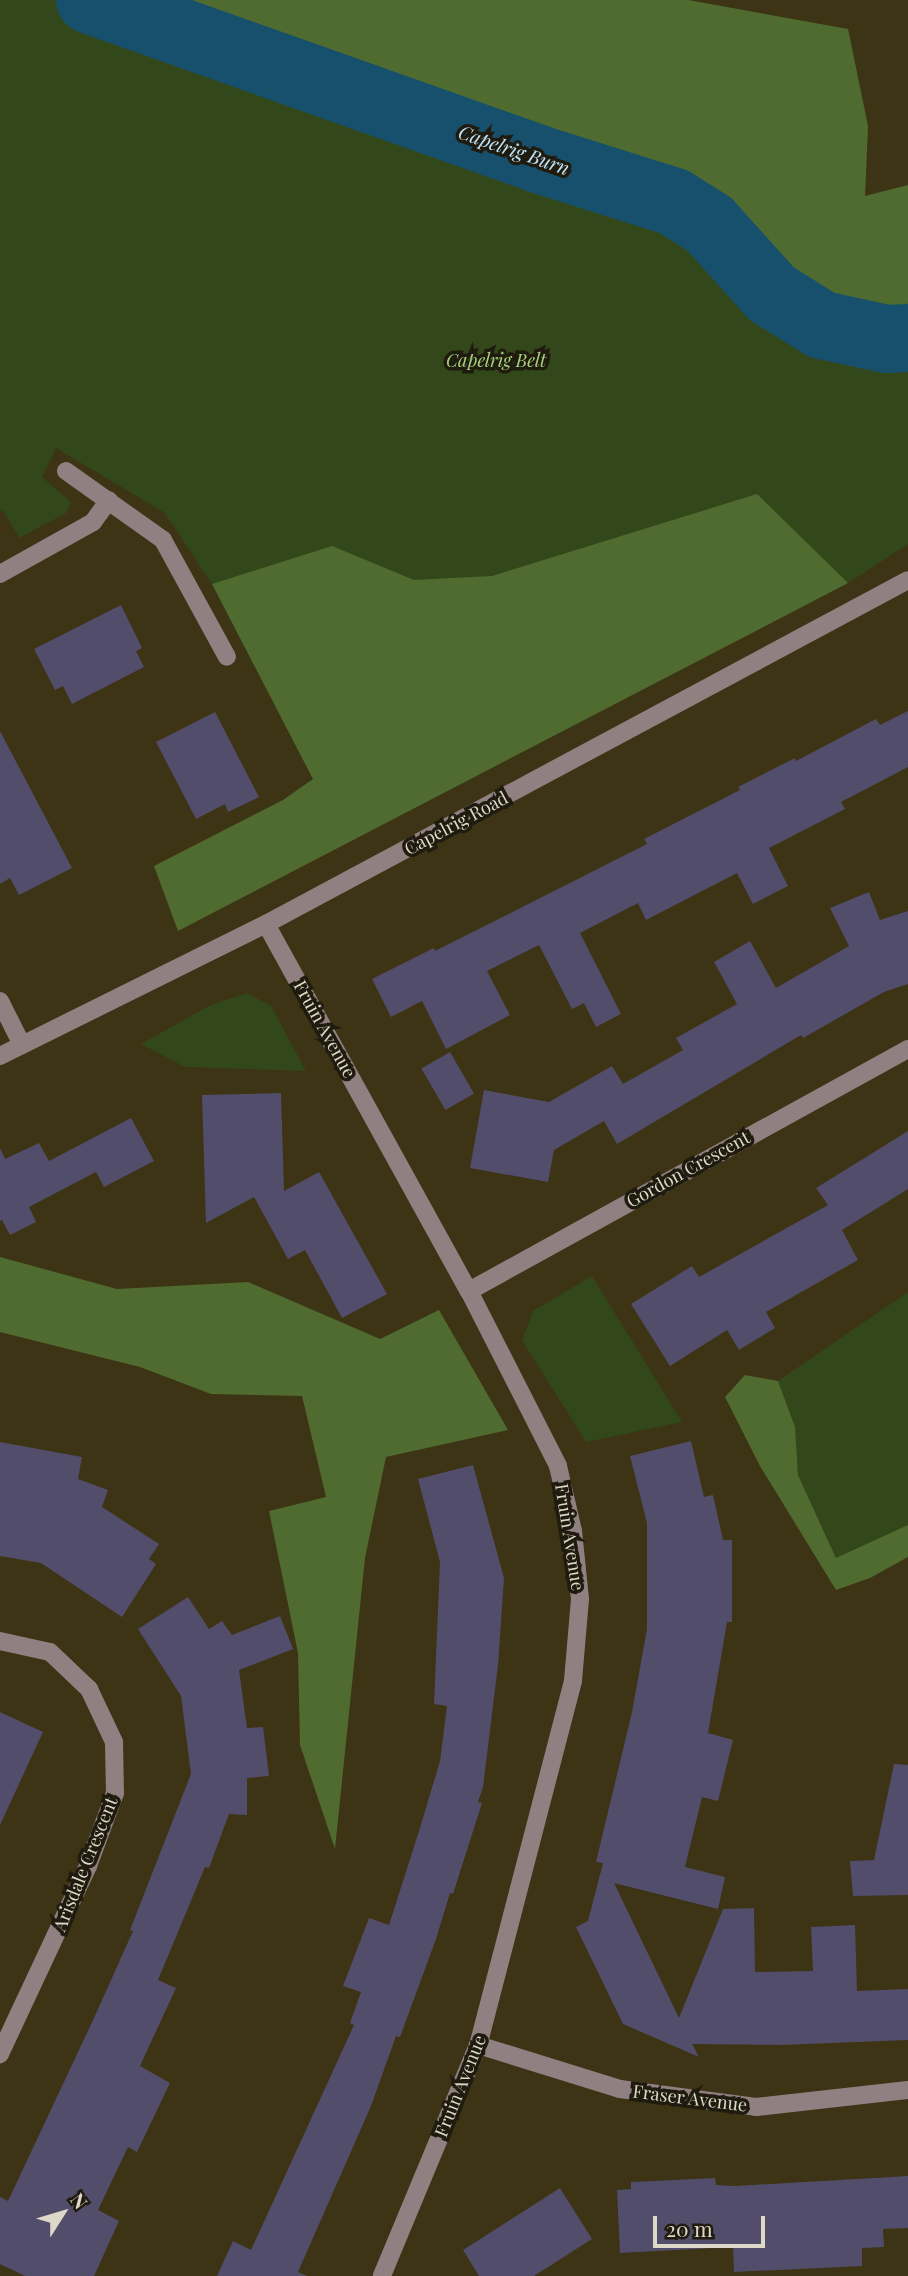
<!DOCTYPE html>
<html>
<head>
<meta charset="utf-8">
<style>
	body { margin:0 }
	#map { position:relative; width:908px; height:2276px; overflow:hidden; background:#3d3315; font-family:"Playfair Display",serif }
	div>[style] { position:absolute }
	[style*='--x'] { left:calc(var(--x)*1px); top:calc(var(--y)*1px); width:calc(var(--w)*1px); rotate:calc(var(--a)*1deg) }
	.green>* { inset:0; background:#33481a }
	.forest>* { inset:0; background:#4f6b2f }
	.river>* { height:68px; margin:-34px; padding:0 34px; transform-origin:34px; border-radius:34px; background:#17506c }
	.building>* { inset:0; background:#524d6a; transform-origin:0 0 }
	.minor>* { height:18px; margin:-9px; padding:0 9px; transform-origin:9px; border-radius:9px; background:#918082 }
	span { translate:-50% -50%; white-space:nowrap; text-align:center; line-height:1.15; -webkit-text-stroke:7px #201b0f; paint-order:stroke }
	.park-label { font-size:18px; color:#a7d27c; font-style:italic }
	.street-label { font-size:18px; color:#ddd8c7 }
	.water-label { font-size:19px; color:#bfe4fa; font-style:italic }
	.north { position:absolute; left:28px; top:2178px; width:70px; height:70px; -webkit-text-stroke:5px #201b0f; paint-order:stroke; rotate:53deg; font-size:19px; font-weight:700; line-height:28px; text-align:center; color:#ddd8c7 }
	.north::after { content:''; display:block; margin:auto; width:24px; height:32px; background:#ddd8c7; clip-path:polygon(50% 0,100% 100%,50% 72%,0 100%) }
	.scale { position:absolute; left:653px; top:2216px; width:112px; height:32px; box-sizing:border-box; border:4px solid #ddd8c7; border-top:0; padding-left:9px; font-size:21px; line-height:24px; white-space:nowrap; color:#ddd8c7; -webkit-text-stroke:5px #201b0f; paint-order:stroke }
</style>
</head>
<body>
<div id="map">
	<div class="green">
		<div style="clip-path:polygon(0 0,688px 0,848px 29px,868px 126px,865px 196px,908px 185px,908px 544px,848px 583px,346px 843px,212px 584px,165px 513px,56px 448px,42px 477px,71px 502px,66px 513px,19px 538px,3px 510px,0 512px)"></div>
		<div style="clip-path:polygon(247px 993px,271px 1006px,306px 1071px,185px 1067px,141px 1044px,211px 1005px)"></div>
		<div style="clip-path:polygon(592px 1276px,682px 1422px,586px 1442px,522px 1340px,533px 1311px)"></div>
		<div style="clip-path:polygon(908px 1292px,908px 1525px,837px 1559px,798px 1475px,795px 1427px,778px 1381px)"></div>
	</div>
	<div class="forest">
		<div style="clip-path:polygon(119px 0,688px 0,848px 29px,868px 126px,865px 196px,908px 185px,908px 338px,886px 339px,594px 166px,483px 121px)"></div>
		<div style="clip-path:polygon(757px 494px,848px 583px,178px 931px,154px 866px,283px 800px,313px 779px,212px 584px,332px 546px,414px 580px,492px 576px)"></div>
		<div style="clip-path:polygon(0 1257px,117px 1289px,248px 1282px,380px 1339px,439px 1310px,508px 1430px,386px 1457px,365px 1558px,335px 1849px,300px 1745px,298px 1653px,269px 1511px,326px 1497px,302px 1396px,211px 1394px,140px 1367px,0 1332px)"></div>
		<div style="clip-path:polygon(745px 1375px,778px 1381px,795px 1427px,798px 1475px,836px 1558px,908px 1525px,908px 1557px,870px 1578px,836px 1590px,760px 1466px,725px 1397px)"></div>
	</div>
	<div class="river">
		<div style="--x:90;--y:0;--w:475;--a:19.5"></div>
		<div style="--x:538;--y:159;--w:143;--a:17.5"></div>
		<div style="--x:674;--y:202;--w:41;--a:32.2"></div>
		<div style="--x:709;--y:224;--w:94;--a:48"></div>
		<div style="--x:772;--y:294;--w:59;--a:31.8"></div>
		<div style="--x:822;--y:325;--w:66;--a:12.3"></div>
		<div style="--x:886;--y:339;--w:22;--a:-3"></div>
	</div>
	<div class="building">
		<div style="clip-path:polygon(121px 605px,142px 648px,136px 651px,144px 667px,72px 704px,63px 686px,55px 690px,34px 649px)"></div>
		<div style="clip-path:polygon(908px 711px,908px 767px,841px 802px,845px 809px,769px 848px,788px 886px,753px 904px,737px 873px,646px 920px,638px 903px,580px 933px,621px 1014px,596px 1027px,584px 1003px,572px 1009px,539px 945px,487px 971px,510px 1015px,446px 1049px,422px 1001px,391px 1017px,372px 979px,434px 948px,435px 951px,647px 844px,644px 839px,740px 790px,738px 787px,795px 758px,796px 761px,876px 719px,880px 725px)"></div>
		<div style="clip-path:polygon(215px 712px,259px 797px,228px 812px,225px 804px,196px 819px,156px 742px)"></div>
		<div style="clip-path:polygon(0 731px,72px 868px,19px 895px,10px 878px,0 884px)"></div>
		<div style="clip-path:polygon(869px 892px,880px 920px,908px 911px,908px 984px,884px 992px,803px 1038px,801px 1035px,617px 1144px,604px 1121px,554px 1150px,548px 1182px,470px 1168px,484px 1090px,549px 1102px,612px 1066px,623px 1084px,683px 1050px,676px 1038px,737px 1004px,714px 962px,750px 941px,776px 988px,849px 946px,830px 908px)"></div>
		<div style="left:450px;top:1052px;width:48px;height:33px;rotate:60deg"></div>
		<div style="clip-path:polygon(281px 1093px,284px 1191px,319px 1172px,387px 1294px,342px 1318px,305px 1250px,288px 1259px,254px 1197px,206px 1223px,202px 1095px)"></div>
		<div style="clip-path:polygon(131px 1118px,154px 1161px,104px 1187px,96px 1172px,29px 1207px,36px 1222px,10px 1235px,2px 1220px,0 1221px,0 1148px,5px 1159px,39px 1143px,49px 1161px)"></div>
		<div style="clip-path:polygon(908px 1131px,908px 1189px,842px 1230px,858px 1260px,766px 1312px,775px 1328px,739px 1350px,727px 1330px,670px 1366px,631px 1304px,692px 1266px,699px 1277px,828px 1205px,816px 1188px)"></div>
		<div style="clip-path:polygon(691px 1441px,704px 1497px,713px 1495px,723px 1540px,732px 1540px,732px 1622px,727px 1622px,708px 1733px,733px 1740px,718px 1801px,702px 1797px,685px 1867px,725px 1877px,718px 1909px,614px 1883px,679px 2018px,723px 1909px,754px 1908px,755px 1972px,813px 1971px,811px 1927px,855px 1925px,857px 1991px,908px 1989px,908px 2040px,781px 2045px,692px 2044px,699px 2057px,623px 2024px,576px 1927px,588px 1921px,603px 1863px,596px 1862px,632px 1712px,647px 1629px,647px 1523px,630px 1456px)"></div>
		<div style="clip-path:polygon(0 1442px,82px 1457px,78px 1479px,108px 1490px,102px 1507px,159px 1544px,149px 1559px,156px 1564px,122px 1617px,41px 1563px,0 1556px)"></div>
		<div style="clip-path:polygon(473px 1465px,504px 1578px,498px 1665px,483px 1787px,478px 1802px,482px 1803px,453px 1894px,450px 1893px,436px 1939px,400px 2037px,396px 2036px,371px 2106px,298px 2272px,307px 2276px,217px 2276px,233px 2241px,251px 2250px,354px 2025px,350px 2023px,361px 1992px,343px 1986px,369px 1918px,389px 1925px,419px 1831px,440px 1761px,447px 1706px,434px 1704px,440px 1562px,418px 1479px)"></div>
		<div style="clip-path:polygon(188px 1597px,209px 1629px,222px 1621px,232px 1635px,280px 1616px,293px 1649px,239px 1670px,247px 1728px,263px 1727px,269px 1776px,247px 1778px,247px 1815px,229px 1814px,209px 1868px,205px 1867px,158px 1980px,176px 1988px,140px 2066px,170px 2083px,137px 2152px,128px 2147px,98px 2210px,119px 2221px,94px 2276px,25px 2276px,0 2264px,0 2197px,8px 2201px,94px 2018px,133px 1931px,130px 1930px,191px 1774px,181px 1696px,138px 1629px)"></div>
		<div style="clip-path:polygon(0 1712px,43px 1732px,0 1825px)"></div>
		<div style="clip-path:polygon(894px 1764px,908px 1765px,908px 1895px,853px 1896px,850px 1861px,874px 1860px)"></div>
		<div style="clip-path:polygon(908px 2176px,908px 2228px,883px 2229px,884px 2247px,862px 2248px,862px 2266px,734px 2272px,733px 2247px,620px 2253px,617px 2190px,631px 2189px,631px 2182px,715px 2178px,716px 2185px,735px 2186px)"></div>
		<div style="clip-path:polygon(560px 2188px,592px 2239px,534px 2276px,479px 2276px,463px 2250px)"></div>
	</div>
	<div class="minor">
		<div style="--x:66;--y:471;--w:119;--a:35.4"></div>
		<div style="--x:163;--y:540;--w:133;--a:61.3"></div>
		<div style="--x:0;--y:574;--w:107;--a:-29.2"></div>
		<div style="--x:93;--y:522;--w:27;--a:-54"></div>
		<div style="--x:266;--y:924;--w:419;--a:61.1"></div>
		<div style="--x:469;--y:1291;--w:196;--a:63"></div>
		<div style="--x:558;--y:1466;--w:67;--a:77"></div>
		<div style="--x:573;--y:1531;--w:68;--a:84.1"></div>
		<div style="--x:580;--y:1599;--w:82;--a:94.9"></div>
		<div style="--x:573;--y:1681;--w:376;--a:104.6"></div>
		<div style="--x:478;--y:2045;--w:250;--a:112.6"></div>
		<div style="--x:0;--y:1001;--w:49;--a:63.4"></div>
		<div style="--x:0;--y:1056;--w:297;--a:-26.4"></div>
		<div style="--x:266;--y:924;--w:728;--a:-28.18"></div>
		<div style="--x:469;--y:1291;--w:501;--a:-28.87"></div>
		<div style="--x:0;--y:1641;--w:51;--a:12.4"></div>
		<div style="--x:50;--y:1652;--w:54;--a:43.5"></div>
		<div style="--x:89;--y:1689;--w:59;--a:64.7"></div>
		<div style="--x:114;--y:1742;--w:51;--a:88.9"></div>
		<div style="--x:115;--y:1793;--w:78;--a:110.3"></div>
		<div style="--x:88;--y:1866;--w:208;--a:115.1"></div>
		<div style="--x:478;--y:2045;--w:149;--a:17.2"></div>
		<div style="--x:620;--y:2089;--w:137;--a:7.5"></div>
		<div style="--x:756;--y:2107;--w:153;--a:-6.4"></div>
	</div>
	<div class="park-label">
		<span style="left:496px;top:360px">Capelrig Belt</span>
	</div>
	<div class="street-label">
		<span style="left:456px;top:823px;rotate:-28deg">Capelrig Road</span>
		<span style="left:325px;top:1029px;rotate:61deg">Fruin Avenue</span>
		<span style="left:688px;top:1169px;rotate:-29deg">Gordon Crescent</span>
		<span style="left:570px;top:1537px;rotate:81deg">Fruin Avenue</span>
		<span style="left:85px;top:1864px;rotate:-68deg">Arisdale Crescent</span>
		<span style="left:460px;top:2086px;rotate:-68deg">Fruin Avenue</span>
		<span style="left:690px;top:2098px;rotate:7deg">Fraser Avenue</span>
	</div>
	<div class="water-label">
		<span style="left:514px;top:150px;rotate:19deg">Capelrig Burn</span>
	</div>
	<div class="north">N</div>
	<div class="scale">20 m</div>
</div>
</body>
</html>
